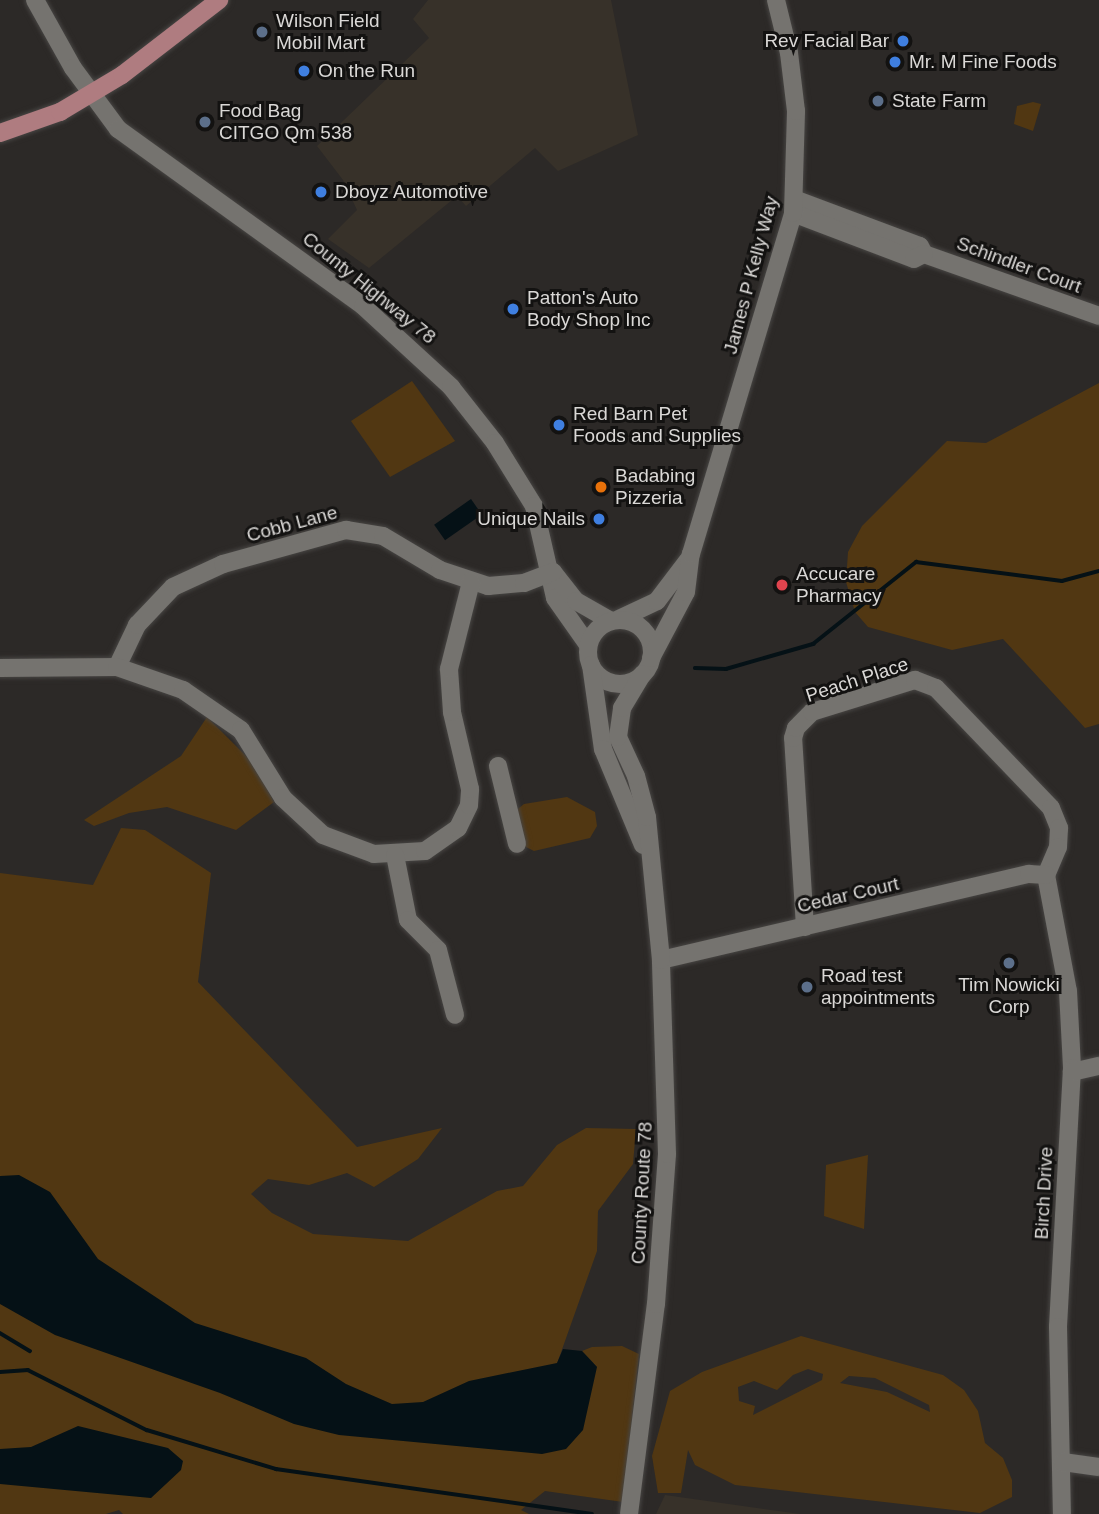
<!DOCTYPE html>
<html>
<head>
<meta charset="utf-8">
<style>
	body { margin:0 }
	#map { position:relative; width:1099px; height:1514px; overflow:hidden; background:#2c2927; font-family:Arial,sans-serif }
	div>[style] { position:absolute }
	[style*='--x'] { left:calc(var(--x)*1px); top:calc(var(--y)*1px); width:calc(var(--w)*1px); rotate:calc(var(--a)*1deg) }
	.built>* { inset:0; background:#373129 }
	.green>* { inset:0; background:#513712 }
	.water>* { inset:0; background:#051116; transform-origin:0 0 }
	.stream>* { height:3.5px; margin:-1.75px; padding:0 1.75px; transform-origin:1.75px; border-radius:1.75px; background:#051116 }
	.roads { filter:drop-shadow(0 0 2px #474543) drop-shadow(0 0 2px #474543) }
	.minor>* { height:18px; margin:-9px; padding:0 9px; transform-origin:9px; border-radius:9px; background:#75736f }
	.minor>.ring { margin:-9px; padding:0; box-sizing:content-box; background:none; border:18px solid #75736f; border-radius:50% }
	.major>* { height:18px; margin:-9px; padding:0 9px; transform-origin:9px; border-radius:9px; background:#af7c80 }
	.dots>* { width:19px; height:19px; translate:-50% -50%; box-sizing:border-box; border:4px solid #131211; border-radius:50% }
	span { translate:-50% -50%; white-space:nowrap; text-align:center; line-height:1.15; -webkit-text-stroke:6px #131211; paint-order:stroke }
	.poi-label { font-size:19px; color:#dad8d6 }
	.left { translate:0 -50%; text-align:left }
	.right { translate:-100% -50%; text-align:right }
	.street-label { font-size:19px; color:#dad8d6 }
</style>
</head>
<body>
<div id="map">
	<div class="built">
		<div style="clip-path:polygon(428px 0,611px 0,638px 135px,558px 171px,535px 148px,466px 206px,457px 196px,369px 268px,328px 239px,357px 210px,343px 180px,317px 146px,429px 38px,413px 19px)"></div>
		<div style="clip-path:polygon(665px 1495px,800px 1514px,656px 1514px)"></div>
	</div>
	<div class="green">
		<div style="clip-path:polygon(1033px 102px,1041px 104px,1033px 131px,1014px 124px,1017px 106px)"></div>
		<div style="clip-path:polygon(412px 381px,455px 441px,390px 477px,351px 421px)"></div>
		<div style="clip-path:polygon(1099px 383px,1099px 724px,1085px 728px,1003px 639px,952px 650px,868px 627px,855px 612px,846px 582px,848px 552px,862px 526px,947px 441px,986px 443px)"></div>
		<div style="clip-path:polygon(207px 717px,252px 762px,274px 802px,236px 830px,167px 807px,129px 813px,94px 826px,84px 820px,181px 756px)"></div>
		<div style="clip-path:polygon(567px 797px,595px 812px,597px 826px,590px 838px,534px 851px,514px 841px,513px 813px,524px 804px)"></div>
		<div style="clip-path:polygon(121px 828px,145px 830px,211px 873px,198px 982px,357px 1147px,442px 1128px,418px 1159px,374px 1187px,347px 1173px,309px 1185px,268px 1179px,251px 1194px,272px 1213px,313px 1234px,408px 1241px,497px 1191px,523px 1186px,557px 1145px,586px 1128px,636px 1129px,633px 1164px,598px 1211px,597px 1251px,554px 1372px,597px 1367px,582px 1351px,592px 1347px,622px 1346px,639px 1354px,623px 1502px,545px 1491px,521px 1510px,529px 1514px,123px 1514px,119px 1510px,106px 1514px,0 1514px,0 873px,93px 885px)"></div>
		<div style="clip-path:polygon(868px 1155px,864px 1229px,824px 1216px,826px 1165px)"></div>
		<div style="clip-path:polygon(evenodd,801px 1336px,943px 1375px,964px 1390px,978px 1411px,985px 1443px,1003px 1458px,1012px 1480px,1012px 1497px,980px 1513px,735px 1485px,695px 1465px,688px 1450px,681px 1493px,658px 1493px,652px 1456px,670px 1391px,702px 1372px,801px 1336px,808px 1369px,823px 1374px,822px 1380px,753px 1415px,755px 1406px,739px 1401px,738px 1387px,754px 1381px,777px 1390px,793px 1375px,808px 1369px,801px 1336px,849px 1376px,875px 1378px,929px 1405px,930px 1412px,887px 1392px,840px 1383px,849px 1376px)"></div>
	</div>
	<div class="water">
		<div style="left:471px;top:499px;width:19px;height:45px;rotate:55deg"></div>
		<div style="clip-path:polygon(19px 1175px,50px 1192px,98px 1259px,195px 1323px,306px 1358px,346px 1384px,392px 1404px,423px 1402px,469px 1381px,557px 1363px,563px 1349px,582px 1351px,597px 1367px,583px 1430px,566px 1449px,542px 1454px,339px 1435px,294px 1424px,220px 1393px,55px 1335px,0 1304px,0 1176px)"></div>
		<div style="clip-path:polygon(78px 1426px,168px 1448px,183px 1461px,181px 1470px,151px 1498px,0 1484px,0 1449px,31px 1447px)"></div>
	</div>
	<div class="stream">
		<div style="--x:695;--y:668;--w:31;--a:2"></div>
		<div style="--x:726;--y:669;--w:91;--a:-16"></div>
		<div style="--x:813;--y:644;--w:132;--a:-38.5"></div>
		<div style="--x:916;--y:562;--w:147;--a:7.4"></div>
		<div style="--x:1062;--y:581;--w:38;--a:-15"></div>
		<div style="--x:0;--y:1333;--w:35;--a:31"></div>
		<div style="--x:0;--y:1372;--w:28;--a:-4"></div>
		<div style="--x:28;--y:1370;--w:133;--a:26.8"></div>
		<div style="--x:147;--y:1430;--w:135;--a:16.8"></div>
		<div style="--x:276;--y:1469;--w:319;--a:8.1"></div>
	</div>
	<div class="roads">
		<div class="minor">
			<div style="--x:35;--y:0;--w:78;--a:60.8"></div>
			<div style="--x:73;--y:68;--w:76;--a:53.6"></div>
			<div style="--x:118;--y:129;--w:302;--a:35.8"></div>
			<div style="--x:363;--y:306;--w:120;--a:42.6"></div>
			<div style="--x:451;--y:387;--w:71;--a:51.8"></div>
			<div style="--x:495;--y:443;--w:74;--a:58.2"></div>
			<div style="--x:534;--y:506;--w:94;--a:77.1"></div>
			<div style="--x:555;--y:598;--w:57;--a:54.9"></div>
			<div style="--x:794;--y:199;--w:134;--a:20.5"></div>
			<div style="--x:920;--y:246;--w:9;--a:63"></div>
			<div style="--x:924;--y:254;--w:186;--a:19.5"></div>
			<div style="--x:793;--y:213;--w:129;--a:20.8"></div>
			<div style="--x:914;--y:259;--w:11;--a:-27"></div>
			<div style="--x:553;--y:572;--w:37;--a:52"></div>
			<div style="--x:576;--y:601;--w:40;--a:29.7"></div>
			<div style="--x:619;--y:619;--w:42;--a:-25.3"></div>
			<div style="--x:657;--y:601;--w:51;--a:-52.9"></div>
			<div class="ring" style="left:588px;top:620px;width:46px;height:46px"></div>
			<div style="--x:651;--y:658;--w:75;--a:-62.1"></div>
			<div style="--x:686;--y:592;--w:38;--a:-83"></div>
			<div style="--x:691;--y:554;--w:356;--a:-73.3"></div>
			<div style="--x:793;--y:213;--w:102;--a:-88.3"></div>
			<div style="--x:796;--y:111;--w:58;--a:-96.9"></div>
			<div style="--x:789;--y:53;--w:55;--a:-103.8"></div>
			<div style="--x:591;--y:665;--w:85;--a:81.9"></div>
			<div style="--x:603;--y:749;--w:104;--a:67.4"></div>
			<div style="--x:117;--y:667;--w:47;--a:-64.5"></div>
			<div style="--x:137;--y:625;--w:52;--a:-46.5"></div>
			<div style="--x:173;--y:587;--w:55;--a:-24.7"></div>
			<div style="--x:223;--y:564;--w:128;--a:-15.5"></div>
			<div style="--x:346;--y:530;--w:37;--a:9"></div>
			<div style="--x:383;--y:536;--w:66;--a:30.8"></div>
			<div style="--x:440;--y:570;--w:51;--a:18.4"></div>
			<div style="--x:488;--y:586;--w:36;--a:-5"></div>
			<div style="--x:524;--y:583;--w:31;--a:-21"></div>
			<div style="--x:0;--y:668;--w:117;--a:-0.5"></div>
			<div style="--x:117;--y:667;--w:70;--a:19.2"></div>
			<div style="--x:183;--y:690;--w:70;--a:34.6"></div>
			<div style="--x:241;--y:730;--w:80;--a:58.3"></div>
			<div style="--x:283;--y:798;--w:54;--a:42.8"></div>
			<div style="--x:323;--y:835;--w:54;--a:20.4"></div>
			<div style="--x:374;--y:854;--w:51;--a:-3.4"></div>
			<div style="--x:425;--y:851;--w:40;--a:-34.9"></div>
			<div style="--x:458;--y:828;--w:25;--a:-64"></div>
			<div style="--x:469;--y:805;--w:16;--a:-86"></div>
			<div style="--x:470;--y:789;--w:79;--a:-103.2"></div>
			<div style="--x:452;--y:712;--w:43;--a:-94"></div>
			<div style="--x:449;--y:669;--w:90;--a:-75.8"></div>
			<div style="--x:498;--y:766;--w:80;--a:76.3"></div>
			<div style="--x:395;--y:855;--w:66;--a:78.7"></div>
			<div style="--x:408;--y:920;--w:42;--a:45"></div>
			<div style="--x:438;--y:950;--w:67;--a:75.3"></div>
			<div style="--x:1046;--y:875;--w:118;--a:79.3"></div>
			<div style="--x:1068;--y:991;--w:77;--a:87"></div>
			<div style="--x:1072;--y:1068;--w:259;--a:93.1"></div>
			<div style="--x:1058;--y:1327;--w:187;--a:88.8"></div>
			<div style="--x:805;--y:927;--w:189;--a:-93.6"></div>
			<div style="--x:793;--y:738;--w:10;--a:-73"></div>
			<div style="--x:796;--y:728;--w:23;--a:-45"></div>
			<div style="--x:812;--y:712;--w:108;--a:-17.3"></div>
			<div style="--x:915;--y:680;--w:22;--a:21"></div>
			<div style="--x:936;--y:688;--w:166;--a:46.2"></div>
			<div style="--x:1051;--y:808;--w:22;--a:68"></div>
			<div style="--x:1059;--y:828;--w:19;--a:93"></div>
			<div style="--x:1058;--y:847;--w:30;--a:113"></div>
			<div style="--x:661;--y:960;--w:378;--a:-13.2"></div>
			<div style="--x:1029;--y:874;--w:17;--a:3"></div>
			<div style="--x:1072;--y:1072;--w:28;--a:-13"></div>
			<div style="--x:1063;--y:1462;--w:36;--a:8"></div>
			<div style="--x:629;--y:1514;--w:212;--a:-82.7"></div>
			<div style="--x:656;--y:1304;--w:150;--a:-85.8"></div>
			<div style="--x:667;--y:1154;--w:194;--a:-91.8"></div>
			<div style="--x:661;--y:960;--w:144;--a:-95.6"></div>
			<div style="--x:647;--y:817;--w:42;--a:-105"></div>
			<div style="--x:636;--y:776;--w:43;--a:-114.8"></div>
			<div style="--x:618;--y:737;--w:29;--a:-82"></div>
			<div style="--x:622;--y:708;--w:39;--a:-59"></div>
		</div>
		<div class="major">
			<div style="--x:0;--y:133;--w:64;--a:-19.3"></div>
			<div style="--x:60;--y:112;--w:72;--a:-30.8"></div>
			<div style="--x:122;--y:75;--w:123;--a:-37.7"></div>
		</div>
	</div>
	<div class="dots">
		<div style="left:262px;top:32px;background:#5c6f8a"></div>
		<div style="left:903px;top:41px;background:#3f7fe0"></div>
		<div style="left:895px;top:62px;background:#3f7fe0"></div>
		<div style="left:304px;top:71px;background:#3f7fe0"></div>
		<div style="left:878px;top:101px;background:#5c6f8a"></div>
		<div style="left:205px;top:122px;background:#5c6f8a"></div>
		<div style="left:321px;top:192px;background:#3f7fe0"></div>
		<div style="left:513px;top:309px;background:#3f7fe0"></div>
		<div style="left:559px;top:425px;background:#3f7fe0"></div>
		<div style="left:601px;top:487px;background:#e8710a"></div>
		<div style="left:599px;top:519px;background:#3f7fe0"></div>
		<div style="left:782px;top:585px;background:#e0444e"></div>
		<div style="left:1009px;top:963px;background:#5c6f8a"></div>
		<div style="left:807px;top:987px;background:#5c6f8a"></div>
	</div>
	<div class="poi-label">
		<span class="left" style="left:276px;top:32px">Wilson Field<br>Mobil Mart</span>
		<span class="right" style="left:889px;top:41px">Rev Facial Bar</span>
		<span class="left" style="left:909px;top:62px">Mr. M Fine Foods</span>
		<span class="left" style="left:318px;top:71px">On the Run</span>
		<span class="left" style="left:892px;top:101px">State Farm</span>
		<span class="left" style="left:219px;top:122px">Food Bag<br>CITGO Qm 538</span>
		<span class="left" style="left:335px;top:192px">Dboyz Automotive</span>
		<span class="left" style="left:527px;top:309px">Patton's Auto<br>Body Shop Inc</span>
		<span class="left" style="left:573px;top:425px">Red Barn Pet<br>Foods and Supplies</span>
		<span class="left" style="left:615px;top:487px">Badabing<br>Pizzeria</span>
		<span class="right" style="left:585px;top:519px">Unique Nails</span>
		<span class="left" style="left:796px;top:585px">Accucare<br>Pharmacy</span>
		<span class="left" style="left:821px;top:987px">Road test<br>appointments</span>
		<span style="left:1009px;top:996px">Tim Nowicki<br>Corp</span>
	</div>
	<div class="street-label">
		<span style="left:1019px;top:265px;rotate:20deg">Schindler Court</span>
		<span style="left:751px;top:275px;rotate:-75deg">James P Kelly Way</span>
		<span style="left:369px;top:288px;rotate:39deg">County Highway 78</span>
		<span style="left:292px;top:524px;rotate:-15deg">Cobb Lane</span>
		<span style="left:857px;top:680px;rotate:-18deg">Peach Place</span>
		<span style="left:848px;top:895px;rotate:-13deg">Cedar Court</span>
		<span style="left:642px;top:1193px;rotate:-87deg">County Route 78</span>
		<span style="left:1044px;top:1193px;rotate:-87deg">Birch Drive</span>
	</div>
</div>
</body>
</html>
